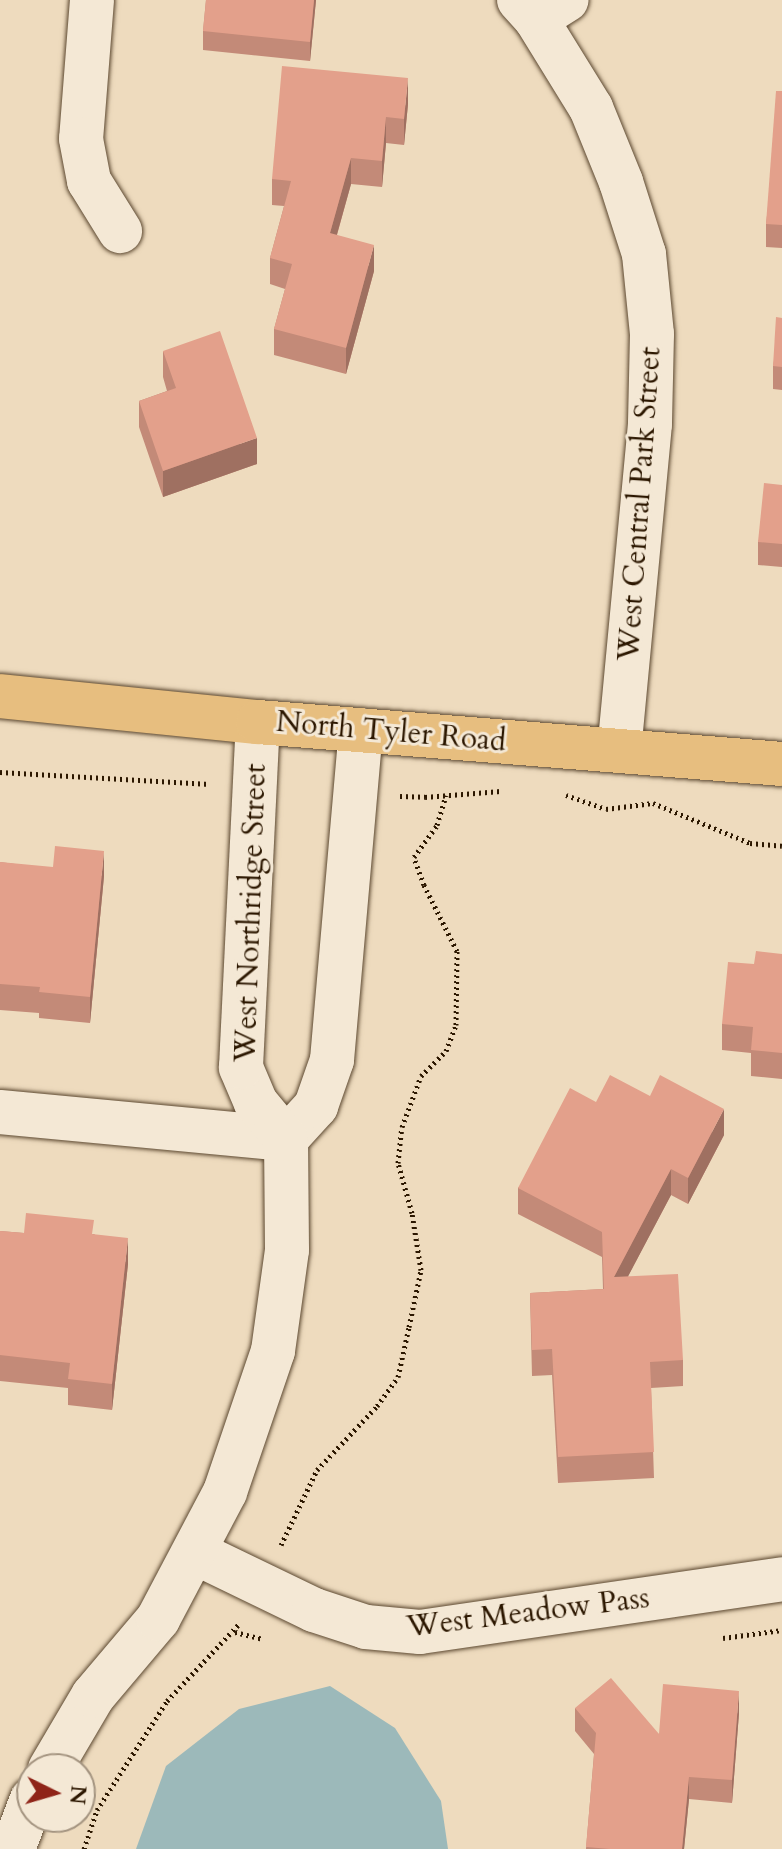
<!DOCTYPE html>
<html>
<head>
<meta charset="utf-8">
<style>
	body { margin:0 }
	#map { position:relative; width:782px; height:1849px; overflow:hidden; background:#eedbbe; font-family:Cardo,serif }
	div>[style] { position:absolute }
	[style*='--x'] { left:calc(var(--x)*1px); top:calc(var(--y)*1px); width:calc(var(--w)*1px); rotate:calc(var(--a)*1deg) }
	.water>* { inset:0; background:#9cb9ba }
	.path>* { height:5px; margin-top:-2.5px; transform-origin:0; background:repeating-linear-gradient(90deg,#2c1700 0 2px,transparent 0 6px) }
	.roads { filter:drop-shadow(0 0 2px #5c4830) drop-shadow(0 0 2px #5c4830) }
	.minor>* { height:44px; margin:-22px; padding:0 22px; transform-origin:22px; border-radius:22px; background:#f4e8d5 }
	.major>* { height:44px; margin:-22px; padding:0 22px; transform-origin:22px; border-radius:22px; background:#e7be7f }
	.wall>* { inset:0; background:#c38a78 }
	.shaded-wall>* { inset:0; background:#9f7061 }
	.building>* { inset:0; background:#e3a08b }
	span { translate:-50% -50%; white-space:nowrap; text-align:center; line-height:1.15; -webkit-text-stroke:6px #f4e8d5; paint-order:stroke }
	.street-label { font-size:30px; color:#2c1700 }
	.north { position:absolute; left:16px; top:1753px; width:80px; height:80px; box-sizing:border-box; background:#f4e8d5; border:2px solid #a49480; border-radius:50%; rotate:95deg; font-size:22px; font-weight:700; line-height:32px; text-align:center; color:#2c1700 }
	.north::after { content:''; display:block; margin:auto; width:28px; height:36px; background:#8f2418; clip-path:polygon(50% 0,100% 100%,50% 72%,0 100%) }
</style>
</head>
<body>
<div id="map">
	<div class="water">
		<div style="clip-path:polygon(330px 1686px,395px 1728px,441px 1801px,448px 1849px,136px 1849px,166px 1766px,239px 1709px)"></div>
	</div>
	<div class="path">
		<div style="--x:0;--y:772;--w:210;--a:3.3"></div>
		<div style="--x:566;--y:795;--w:42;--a:19.3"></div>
		<div style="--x:606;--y:809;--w:47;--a:-7.3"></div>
		<div style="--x:653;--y:803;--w:105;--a:22.4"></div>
		<div style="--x:750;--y:843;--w:32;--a:5"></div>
		<div style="--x:400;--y:796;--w:25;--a:2"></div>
		<div style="--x:425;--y:797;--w:76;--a:-4.5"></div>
		<div style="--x:281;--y:1545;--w:83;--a:-64.4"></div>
		<div style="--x:317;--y:1470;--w:88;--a:-46.8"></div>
		<div style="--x:377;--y:1406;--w:36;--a:-54"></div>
		<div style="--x:398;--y:1377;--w:51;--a:-77.6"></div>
		<div style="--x:409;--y:1327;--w:58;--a:-78.1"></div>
		<div style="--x:421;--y:1270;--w:58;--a:-99"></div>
		<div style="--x:412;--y:1213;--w:52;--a:-105.6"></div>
		<div style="--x:398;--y:1163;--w:36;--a:-84"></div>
		<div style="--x:402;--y:1127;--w:54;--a:-69.6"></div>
		<div style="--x:421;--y:1076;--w:35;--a:-45"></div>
		<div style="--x:446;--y:1051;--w:28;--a:-69"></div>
		<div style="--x:456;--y:1025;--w:74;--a:-89.2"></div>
		<div style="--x:457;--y:951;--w:74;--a:-116.6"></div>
		<div style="--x:424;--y:885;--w:30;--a:-110"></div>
		<div style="--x:414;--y:857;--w:39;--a:-54"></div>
		<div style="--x:437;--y:825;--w:31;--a:-73"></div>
		<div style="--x:235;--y:1632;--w:29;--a:14"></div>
		<div style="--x:723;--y:1638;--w:60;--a:-7.7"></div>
		<div style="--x:84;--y:1849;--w:41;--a:-71.6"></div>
		<div style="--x:97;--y:1810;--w:130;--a:-57.3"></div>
		<div style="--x:167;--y:1701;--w:105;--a:-46.9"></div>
	</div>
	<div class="roads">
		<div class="minor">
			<div style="--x:92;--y:0;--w:139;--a:94.5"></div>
			<div style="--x:81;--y:139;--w:43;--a:79.2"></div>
			<div style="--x:89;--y:181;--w:59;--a:58.2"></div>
			<div style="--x:519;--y:0;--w:25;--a:48"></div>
			<div style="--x:536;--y:19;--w:105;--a:58.3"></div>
			<div style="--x:591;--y:108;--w:80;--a:67.9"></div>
			<div style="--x:621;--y:182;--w:76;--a:72.3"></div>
			<div style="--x:644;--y:254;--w:80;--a:84.3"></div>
			<div style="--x:652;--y:334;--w:90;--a:91.3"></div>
			<div style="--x:650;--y:424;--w:328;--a:95.4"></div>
			<div style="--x:536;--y:19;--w:36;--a:-32"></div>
			<div style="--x:0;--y:1112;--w:287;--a:5.4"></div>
			<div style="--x:286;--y:1139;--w:45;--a:-47.7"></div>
			<div style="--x:316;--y:1106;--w:49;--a:-70.8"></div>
			<div style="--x:332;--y:1060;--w:331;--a:-85"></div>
			<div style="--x:194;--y:1552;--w:133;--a:25.8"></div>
			<div style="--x:314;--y:1610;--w:55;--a:18.1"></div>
			<div style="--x:366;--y:1627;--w:54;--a:5.3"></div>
			<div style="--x:420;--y:1632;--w:366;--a:-8.3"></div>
			<div style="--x:50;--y:1769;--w:85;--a:-59.5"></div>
			<div style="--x:93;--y:1696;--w:101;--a:-49.8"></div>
			<div style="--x:158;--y:1619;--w:144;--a:-62.2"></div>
			<div style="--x:225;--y:1492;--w:149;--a:-71.2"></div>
			<div style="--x:273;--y:1351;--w:102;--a:-82.1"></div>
			<div style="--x:287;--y:1250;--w:111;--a:-90.5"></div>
			<div style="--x:286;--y:1139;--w:47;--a:-129.8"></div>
			<div style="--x:256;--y:1103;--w:39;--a:-113"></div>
			<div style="--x:241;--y:1067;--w:345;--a:-87.2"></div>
			<div style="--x:13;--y:1849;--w:53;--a:-69.2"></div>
		</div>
		<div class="major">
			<div style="--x:0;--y:696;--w:259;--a:5.8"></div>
			<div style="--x:258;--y:722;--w:526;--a:4.58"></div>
		</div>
	</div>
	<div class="wall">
		<div style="clip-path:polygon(206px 0,316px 0,310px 61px,203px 50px,203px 31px)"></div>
		<div style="clip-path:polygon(782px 91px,782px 248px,766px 247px,766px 224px)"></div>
		<div style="clip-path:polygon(408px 104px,404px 145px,386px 143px,382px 187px,351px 184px,337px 235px,374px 271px,346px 374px,274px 355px,274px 329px,285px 289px,270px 284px,270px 258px,284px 206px,272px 205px,272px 179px)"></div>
		<div style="clip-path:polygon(782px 318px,782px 390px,773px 389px,773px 366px)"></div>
		<div style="clip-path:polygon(163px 351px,257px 464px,163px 497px,139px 427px,139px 401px,167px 391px,163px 377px)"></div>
		<div style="clip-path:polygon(782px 485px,782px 567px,758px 565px,758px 542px)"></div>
		<div style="clip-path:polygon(0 862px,104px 876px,90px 1023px,39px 1018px,39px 1013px,0 1010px)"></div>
		<div style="clip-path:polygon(782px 954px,782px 1079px,751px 1076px,751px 1053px,722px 1050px,722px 1024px)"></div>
		<div style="clip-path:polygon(596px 1102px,724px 1135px,688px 1204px,671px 1195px,628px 1276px,683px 1360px,683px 1386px,651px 1388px,654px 1478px,558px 1483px,552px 1375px,532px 1376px,530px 1293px,603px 1289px,602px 1257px,518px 1214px,518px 1188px)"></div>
		<div style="clip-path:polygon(0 1231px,24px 1233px,94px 1234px,128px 1264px,112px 1410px,68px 1405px,68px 1388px,0 1381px)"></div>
		<div style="clip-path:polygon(575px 1708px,659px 1734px,739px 1713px,732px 1803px,689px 1799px,684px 1849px,586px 1849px,594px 1754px,575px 1731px)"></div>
	</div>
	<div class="shaded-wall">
		<div style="clip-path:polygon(314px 0,316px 0,310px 61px,310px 42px)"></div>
		<div style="clip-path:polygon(408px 78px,408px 104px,404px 145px,404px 119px)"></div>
		<div style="clip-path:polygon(386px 117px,386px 143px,382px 187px,382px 161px)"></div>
		<div style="clip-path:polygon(351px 158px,351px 184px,330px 259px,330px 233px)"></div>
		<div style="clip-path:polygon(374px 245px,374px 271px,346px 374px,346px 348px)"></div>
		<div style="clip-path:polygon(257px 438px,257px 464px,163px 497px,163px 471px)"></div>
		<div style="clip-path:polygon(104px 851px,104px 876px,90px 1023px,90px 997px)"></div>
		<div style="clip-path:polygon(724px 1109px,724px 1135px,688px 1204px,688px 1178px)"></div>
		<div style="clip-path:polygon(671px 1169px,671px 1195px,614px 1303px,614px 1277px)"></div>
		<div style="clip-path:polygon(128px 1238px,128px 1264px,112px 1410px,112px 1384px)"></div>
		<div style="clip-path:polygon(739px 1691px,739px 1713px,732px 1803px,732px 1780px)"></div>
		<div style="clip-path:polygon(689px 1777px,689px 1799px,684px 1849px,682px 1849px)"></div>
	</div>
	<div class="building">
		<div style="clip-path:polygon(206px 0,314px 0,310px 42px,203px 31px)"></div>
		<div style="clip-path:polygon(282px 66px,408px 78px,404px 119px,386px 117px,382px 161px,351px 158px,330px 233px,374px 245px,346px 348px,274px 329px,292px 264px,270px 258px,291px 181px,272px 179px)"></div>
		<div style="clip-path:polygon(776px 91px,782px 91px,782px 225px,766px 224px)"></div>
		<div style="clip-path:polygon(776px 317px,782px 318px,782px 367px,773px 366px)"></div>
		<div style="clip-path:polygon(220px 331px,257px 438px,163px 471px,139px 401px,176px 388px,163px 351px)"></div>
		<div style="clip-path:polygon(764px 483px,782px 485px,782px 544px,758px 542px)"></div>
		<div style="clip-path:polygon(55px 846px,104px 851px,90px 997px,39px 992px,40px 987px,0 984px,0 862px,53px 867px)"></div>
		<div style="clip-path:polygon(756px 951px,782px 954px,782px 1053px,751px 1050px,753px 1027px,722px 1024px,728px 962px,754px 964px)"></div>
		<div style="clip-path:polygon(610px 1075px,650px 1096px,660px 1075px,724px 1109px,688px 1178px,671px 1169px,614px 1277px,678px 1274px,683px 1360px,650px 1362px,654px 1452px,558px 1457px,552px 1349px,532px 1350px,530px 1293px,604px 1289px,602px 1232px,518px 1188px,570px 1088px,596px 1102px)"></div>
		<div style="clip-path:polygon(26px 1213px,94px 1220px,92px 1234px,128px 1238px,112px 1384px,68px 1379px,70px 1363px,0 1355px,0 1231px,24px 1233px)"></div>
		<div style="clip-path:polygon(611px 1678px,659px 1734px,663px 1684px,739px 1691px,732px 1780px,689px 1777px,682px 1849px,610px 1849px,586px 1847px,596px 1733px,575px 1708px)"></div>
	</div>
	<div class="street-label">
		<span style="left:640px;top:504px;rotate:-86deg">West Central Park Street</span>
		<span style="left:391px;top:732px;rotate:5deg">North Tyler Road</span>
		<span style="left:251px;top:913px;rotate:-88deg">West Northridge Street</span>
		<span style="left:528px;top:1613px;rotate:-7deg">West Meadow Pass</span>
	</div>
	<div class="north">N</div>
</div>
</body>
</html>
